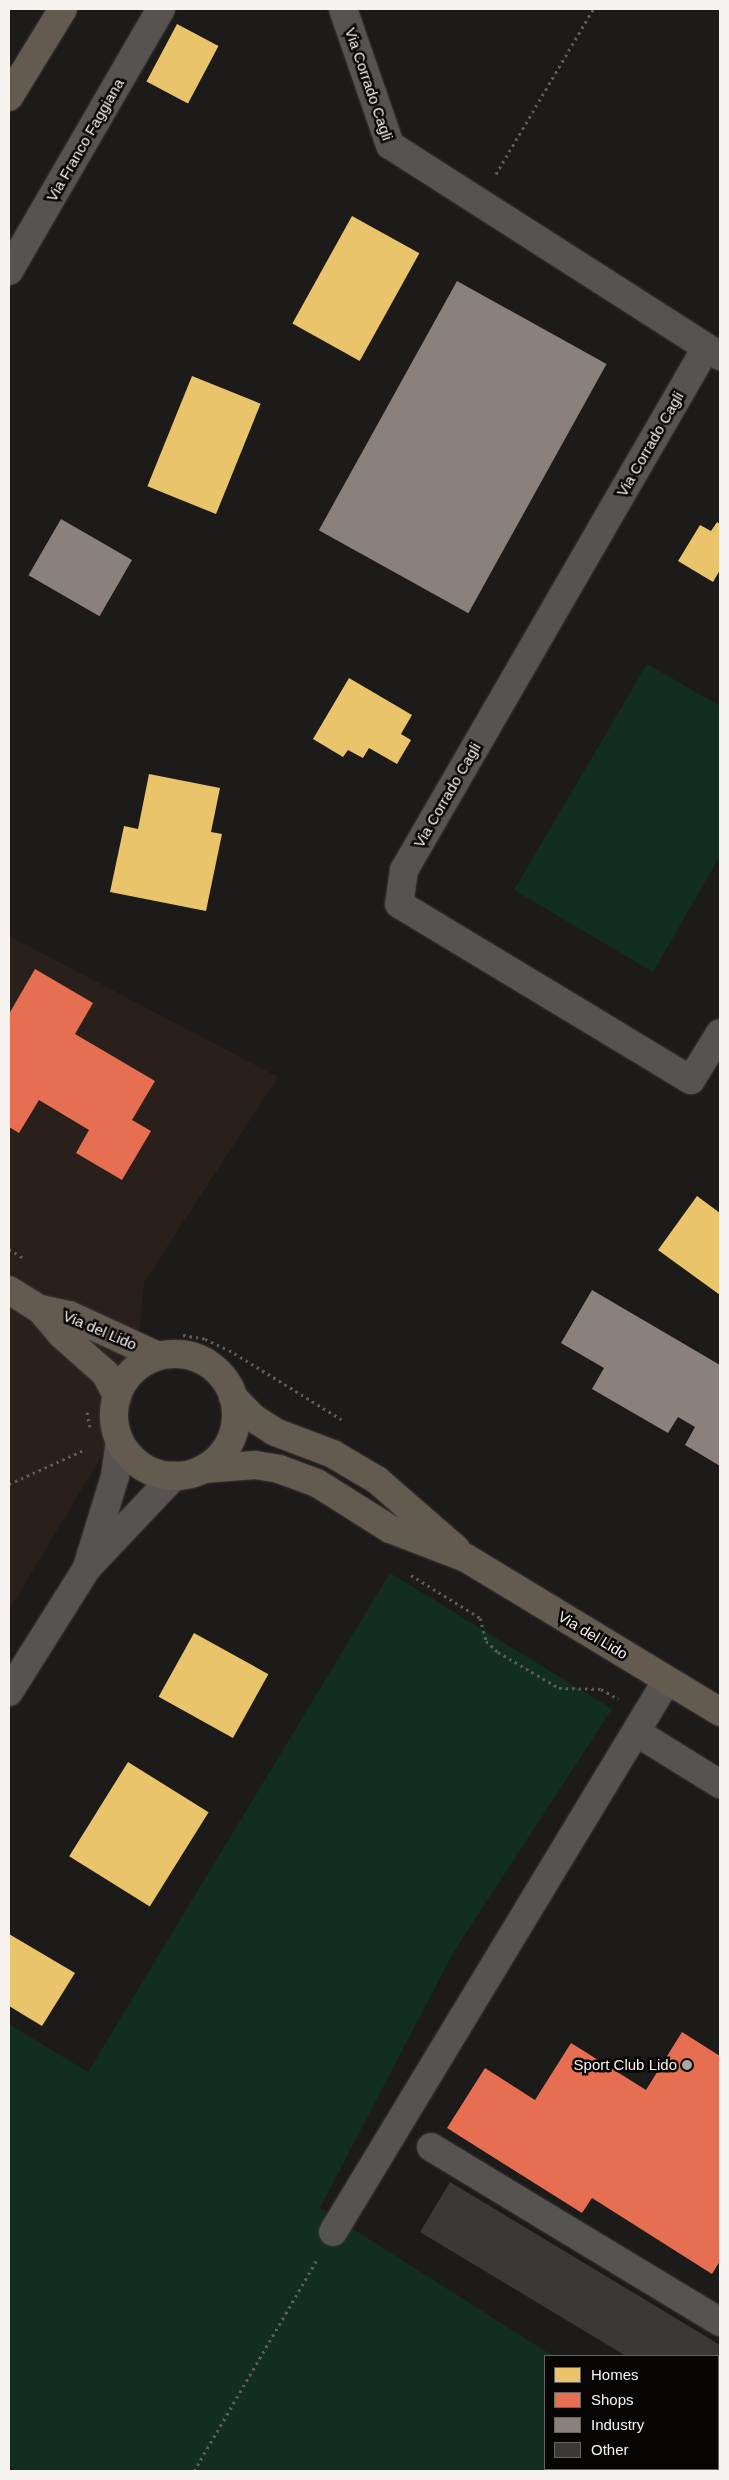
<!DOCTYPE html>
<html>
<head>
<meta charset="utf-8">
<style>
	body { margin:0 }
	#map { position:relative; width:729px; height:2480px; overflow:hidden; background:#1d1b19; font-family:Helvetica,sans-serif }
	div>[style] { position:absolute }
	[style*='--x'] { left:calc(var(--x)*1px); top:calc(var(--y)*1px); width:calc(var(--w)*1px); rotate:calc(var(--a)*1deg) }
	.built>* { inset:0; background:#2a201b }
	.green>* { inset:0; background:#112e20 }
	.homes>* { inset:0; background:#e9c46a; transform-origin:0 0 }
	.shops>* { inset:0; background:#e76f51 }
	.industry>* { inset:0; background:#8a817c; transform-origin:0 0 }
	.building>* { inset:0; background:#3a3938 }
	.path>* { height:3px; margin-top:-1.5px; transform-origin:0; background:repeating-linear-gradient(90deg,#5e5c5b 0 2.5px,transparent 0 6.5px) }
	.roads { filter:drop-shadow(0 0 1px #3a3838) drop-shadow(0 0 1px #3a3838) }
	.minor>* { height:28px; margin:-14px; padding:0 14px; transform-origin:14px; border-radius:14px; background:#565352 }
	.major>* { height:28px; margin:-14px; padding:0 14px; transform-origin:14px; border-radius:14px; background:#645b50 }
	.major>.ring { margin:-14px; padding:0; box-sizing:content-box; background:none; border:28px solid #645b50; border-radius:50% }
	.dots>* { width:14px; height:14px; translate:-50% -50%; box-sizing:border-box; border:2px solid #070605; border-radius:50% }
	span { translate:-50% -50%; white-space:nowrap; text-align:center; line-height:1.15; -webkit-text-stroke:5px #070605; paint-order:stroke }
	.street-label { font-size:15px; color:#f7f3f1 }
	.poi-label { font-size:15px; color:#f7f3f1 }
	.right { translate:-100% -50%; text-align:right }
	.frame { position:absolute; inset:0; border:10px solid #f7f3f1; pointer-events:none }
	.legend { position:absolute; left:544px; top:2355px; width:175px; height:115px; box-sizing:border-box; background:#070605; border:1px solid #676563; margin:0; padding:6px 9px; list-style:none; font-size:15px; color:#f7f3f1 }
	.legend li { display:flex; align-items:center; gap:10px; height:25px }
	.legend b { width:25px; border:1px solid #676563 }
</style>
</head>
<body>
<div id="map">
	<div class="built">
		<div style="clip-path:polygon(9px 936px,278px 1077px,144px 1282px,133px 1403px,9px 1610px)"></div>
	</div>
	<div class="green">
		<div style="clip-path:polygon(647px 664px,720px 706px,720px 856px,653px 972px,514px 890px)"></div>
		<div style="clip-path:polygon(390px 1573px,612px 1709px,453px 1953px,320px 2208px,553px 2356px,545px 2356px,545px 2469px,718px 2469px,718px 2461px,720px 2471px,15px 2471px,9px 2465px,9px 2024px,88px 2072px)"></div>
	</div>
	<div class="homes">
		<div style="left:177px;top:24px;width:47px;height:65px;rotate:28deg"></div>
		<div style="left:352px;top:216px;width:77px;height:123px;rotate:29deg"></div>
		<div style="left:192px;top:376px;width:74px;height:119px;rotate:22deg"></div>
		<div style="clip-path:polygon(717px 522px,720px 524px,720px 570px,713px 582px,678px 561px,700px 525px,711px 531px)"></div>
		<div style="clip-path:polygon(349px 678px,412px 715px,401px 734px,411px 740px,397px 764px,369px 748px,363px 758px,348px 750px,343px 757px,313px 739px)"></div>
		<div style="clip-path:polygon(149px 774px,220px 788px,211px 832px,222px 834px,206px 911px,110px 892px,124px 826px,138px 829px)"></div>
		<div style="clip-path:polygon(697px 1196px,720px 1213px,720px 1295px,658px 1250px)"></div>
		<div style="left:194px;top:1633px;width:85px;height:73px;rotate:29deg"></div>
		<div style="left:128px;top:1762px;width:95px;height:111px;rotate:32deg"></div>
		<div style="clip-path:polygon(9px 1934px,75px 1973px,42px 2026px,9px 2006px)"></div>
	</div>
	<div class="shops">
		<div style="clip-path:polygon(35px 969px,93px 1003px,75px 1034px,155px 1081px,132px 1120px,151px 1131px,122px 1180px,76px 1153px,89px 1130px,39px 1100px,19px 1133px,9px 1127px,9px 1014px)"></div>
		<div style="clip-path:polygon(682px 2032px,720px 2056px,720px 2261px,712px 2274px,592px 2198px,582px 2213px,447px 2128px,485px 2068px,535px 2100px,571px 2043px,646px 2090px)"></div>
	</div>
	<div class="industry">
		<div style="left:457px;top:281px;width:171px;height:285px;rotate:29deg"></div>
		<div style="left:61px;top:519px;width:82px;height:65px;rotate:30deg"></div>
		<div style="clip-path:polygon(592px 1290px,720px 1365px,720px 1466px,685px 1445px,695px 1427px,678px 1417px,668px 1433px,592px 1389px,604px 1368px,561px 1343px)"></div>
	</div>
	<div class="building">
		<div style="clip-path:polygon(450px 2182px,720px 2345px,720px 2413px,718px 2356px,626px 2356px,420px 2232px)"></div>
	</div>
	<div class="path">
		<div style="--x:496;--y:174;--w:191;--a:-59.5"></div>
		<div style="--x:9;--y:1249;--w:19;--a:32"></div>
		<div style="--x:183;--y:1335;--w:22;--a:10"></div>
		<div style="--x:205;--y:1339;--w:26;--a:25"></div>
		<div style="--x:229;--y:1350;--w:132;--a:31.6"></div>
		<div style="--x:87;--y:1412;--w:15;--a:79"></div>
		<div style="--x:9;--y:1484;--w:82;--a:-24.4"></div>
		<div style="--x:411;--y:1575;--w:81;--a:31.9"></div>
		<div style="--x:480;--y:1618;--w:24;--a:75"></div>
		<div style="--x:486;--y:1641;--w:16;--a:43"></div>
		<div style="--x:498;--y:1652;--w:71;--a:30.5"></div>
		<div style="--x:559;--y:1688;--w:42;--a:1.4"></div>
		<div style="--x:601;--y:1689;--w:20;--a:30"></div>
		<div style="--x:194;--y:2471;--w:244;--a:-59.8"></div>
	</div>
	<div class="roads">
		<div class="minor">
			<div style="--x:343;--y:9;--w:144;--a:70.9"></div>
			<div style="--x:390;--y:145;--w:392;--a:32.6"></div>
			<div style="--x:9;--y:271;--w:303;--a:-59.9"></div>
			<div style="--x:706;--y:348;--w:603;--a:120.05"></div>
			<div style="--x:404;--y:870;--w:34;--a:98"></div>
			<div style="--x:399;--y:904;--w:341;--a:31.1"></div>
			<div style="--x:691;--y:1080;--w:55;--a:-58.3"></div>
			<div style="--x:88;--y:1564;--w:92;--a:-72.9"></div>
			<div style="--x:115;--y:1476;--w:34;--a:-82"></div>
			<div style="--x:9;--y:1692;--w:146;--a:-57.8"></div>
			<div style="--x:87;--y:1568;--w:127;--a:-46.6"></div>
			<div style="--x:636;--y:1732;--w:99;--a:31.8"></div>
			<div style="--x:431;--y:2147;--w:338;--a:31.2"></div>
			<div style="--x:333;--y:2232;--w:645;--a:-58.82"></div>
		</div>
		<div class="major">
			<div style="--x:9;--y:97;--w:103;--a:-58.5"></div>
			<div style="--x:9;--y:1290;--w:36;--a:32"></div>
			<div style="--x:40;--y:1309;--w:33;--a:50"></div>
			<div style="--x:61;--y:1334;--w:59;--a:41.6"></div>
			<div style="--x:105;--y:1373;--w:26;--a:62"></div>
			<div style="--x:40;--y:1309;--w:30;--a:12"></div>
			<div style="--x:69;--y:1315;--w:98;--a:24.7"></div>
			<div class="ring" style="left:114px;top:1354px;width:94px;height:94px"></div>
			<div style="--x:233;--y:1397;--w:28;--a:46"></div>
			<div style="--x:252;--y:1417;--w:27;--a:33"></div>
			<div style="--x:275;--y:1432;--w:62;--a:20.8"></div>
			<div style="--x:333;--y:1454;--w:51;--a:30.6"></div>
			<div style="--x:377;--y:1480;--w:105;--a:41.1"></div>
			<div style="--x:203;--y:1469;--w:52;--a:-4.4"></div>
			<div style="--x:255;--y:1465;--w:24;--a:9"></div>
			<div style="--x:279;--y:1469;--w:40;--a:20.2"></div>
			<div style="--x:317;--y:1483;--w:86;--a:32.2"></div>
			<div style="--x:390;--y:1529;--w:81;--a:20.9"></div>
			<div style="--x:466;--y:1558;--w:297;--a:31.2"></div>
		</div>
	</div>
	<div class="dots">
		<div style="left:687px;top:2065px;background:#aba7a5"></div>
	</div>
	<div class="street-label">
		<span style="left:369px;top:84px;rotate:71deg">Via Corrado Cagli</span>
		<span style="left:85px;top:140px;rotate:-60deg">Via Franco Faggiana</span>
		<span style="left:650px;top:444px;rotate:-60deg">Via Corrado Cagli</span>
		<span style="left:447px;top:795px;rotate:-60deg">Via Corrado Cagli</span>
		<span style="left:100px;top:1330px;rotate:23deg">Via del Lido</span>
		<span style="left:593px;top:1635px;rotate:31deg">Via del Lido</span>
	</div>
	<div class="poi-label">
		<span class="right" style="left:677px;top:2065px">Sport Club Lido</span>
	</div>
	<div class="frame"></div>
	<ul class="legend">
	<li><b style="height:14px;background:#e9c46a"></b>Homes</li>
	<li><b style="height:14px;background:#e76f51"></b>Shops</li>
	<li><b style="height:14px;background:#8a817c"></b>Industry</li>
	<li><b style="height:14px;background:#3a3938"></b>Other</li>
	</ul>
</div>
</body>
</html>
